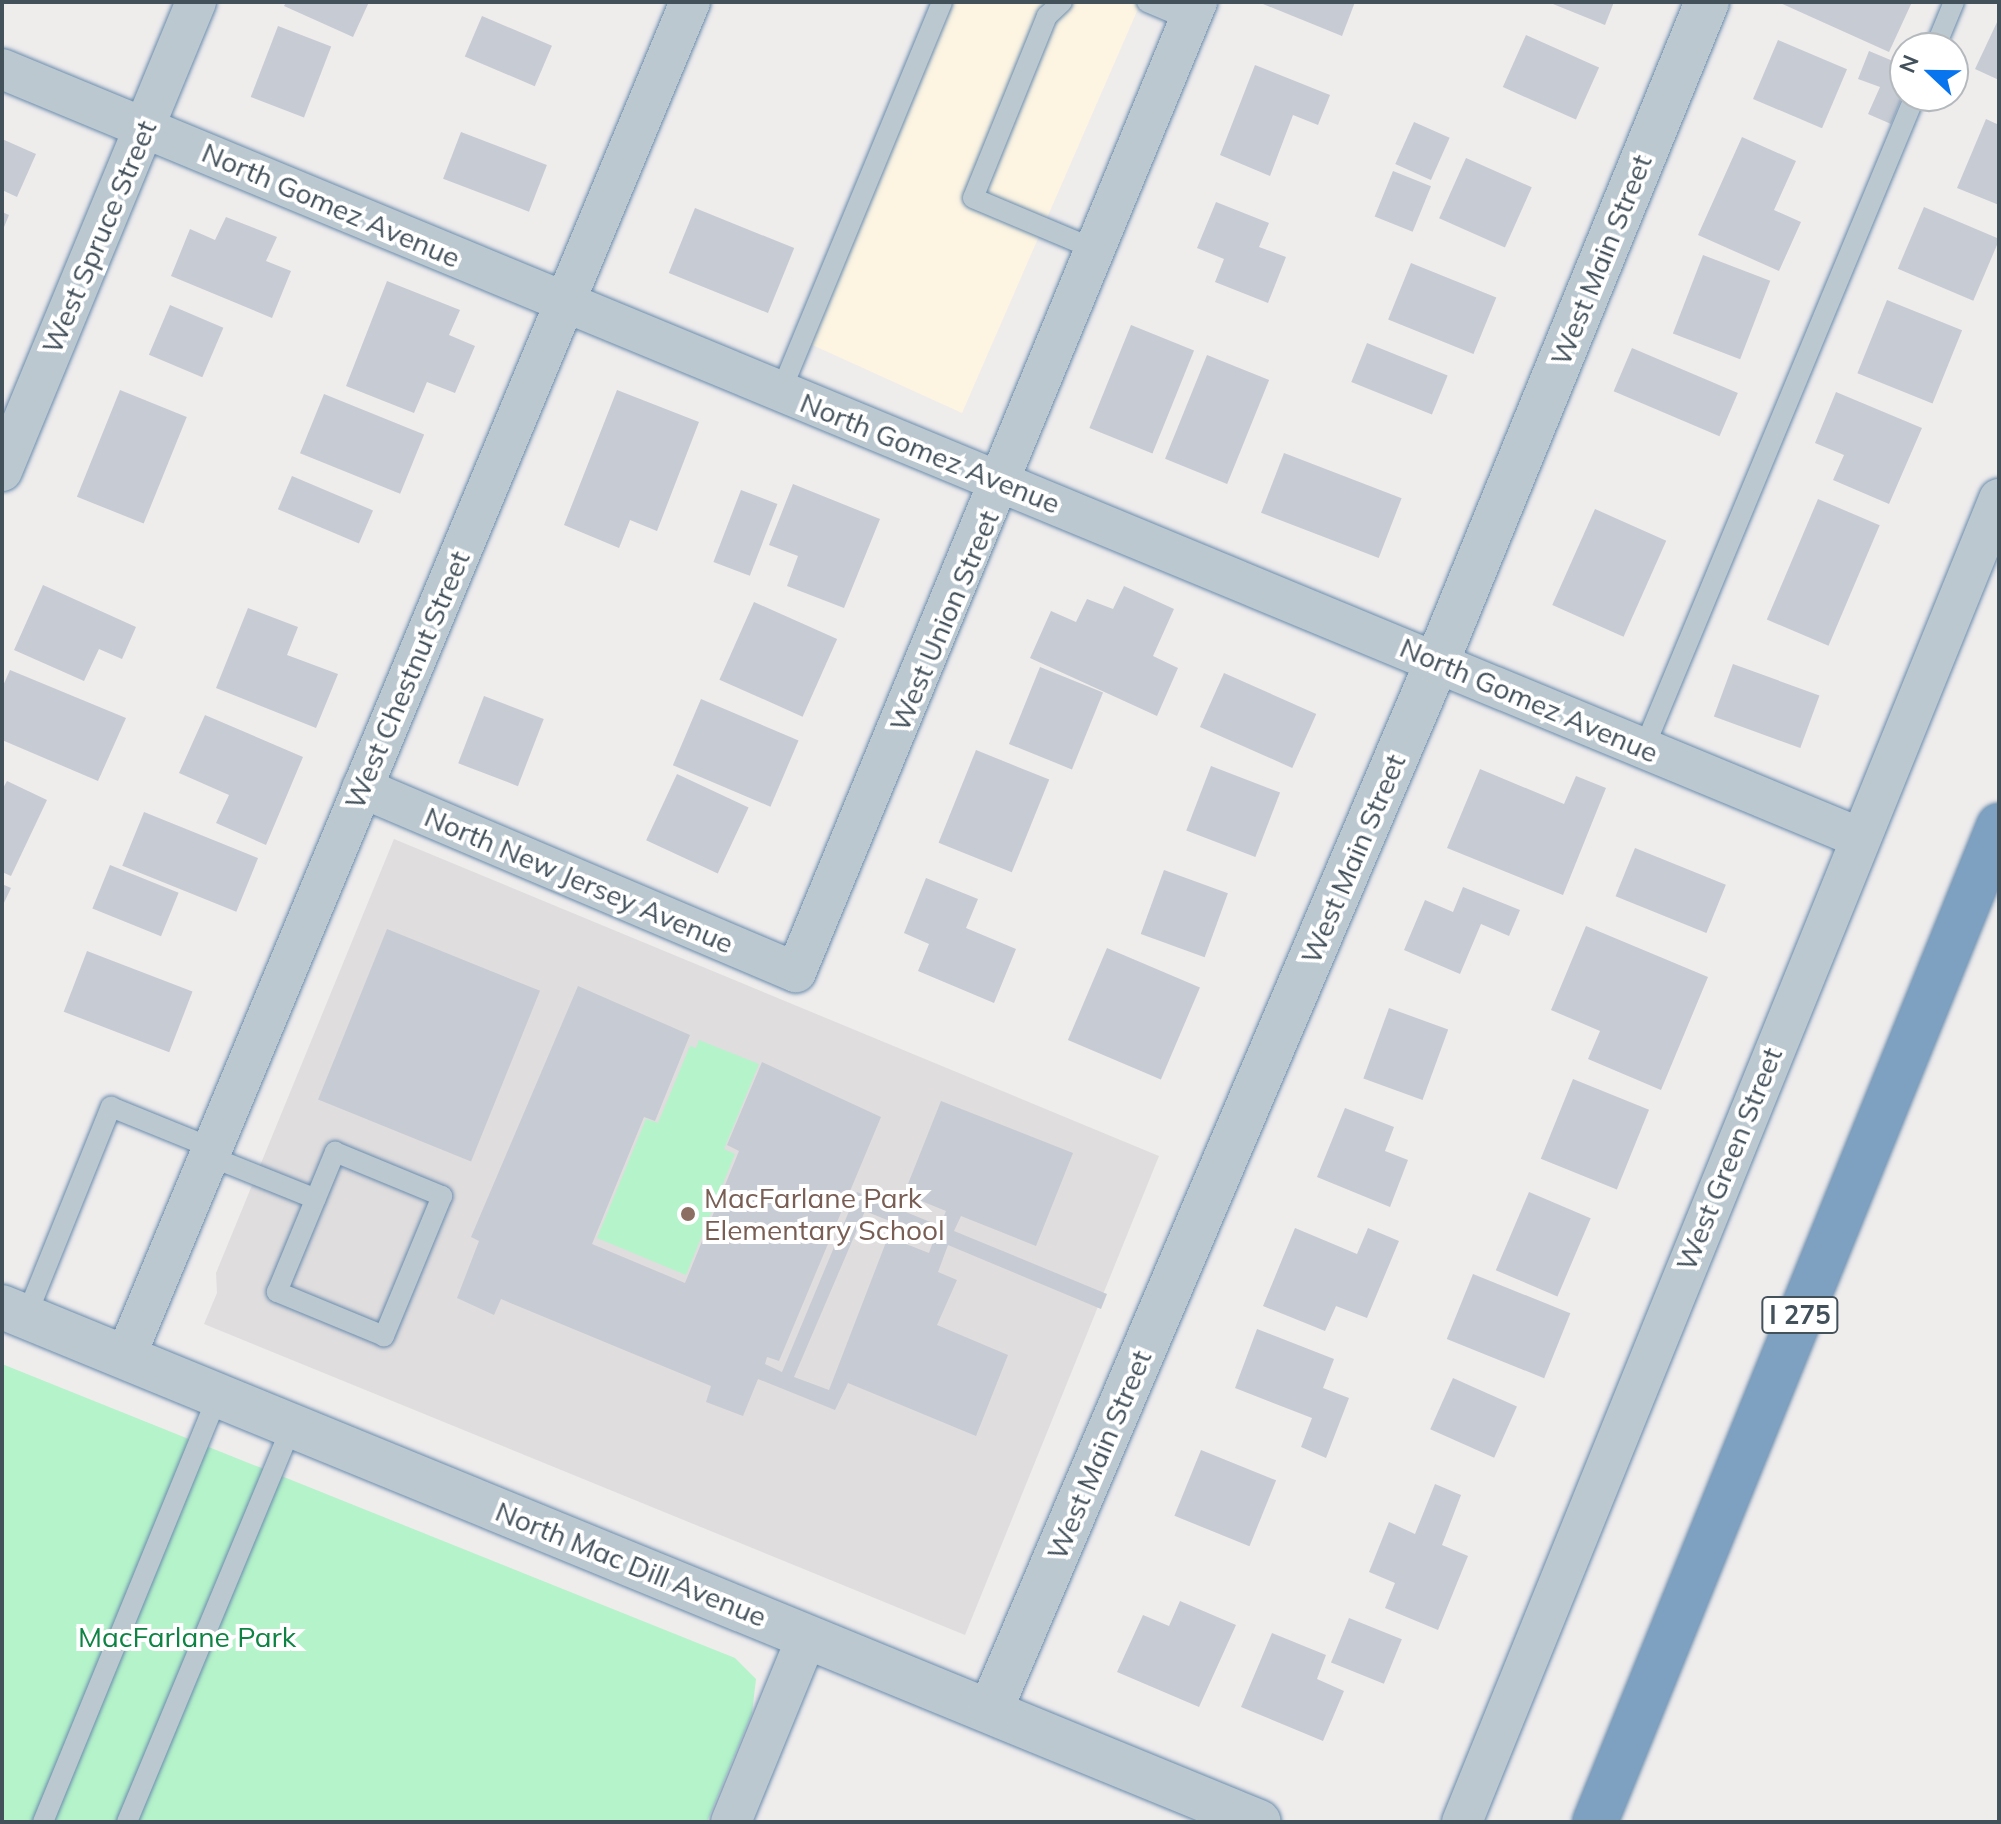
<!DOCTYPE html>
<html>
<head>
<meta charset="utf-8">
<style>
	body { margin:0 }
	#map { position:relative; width:2001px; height:1824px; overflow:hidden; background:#efecec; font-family:Mulish,sans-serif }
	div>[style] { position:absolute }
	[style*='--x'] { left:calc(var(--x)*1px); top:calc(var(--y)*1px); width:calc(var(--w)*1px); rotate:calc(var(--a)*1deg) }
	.commercial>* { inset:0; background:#fdf4e2 }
	.education>* { inset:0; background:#e0ddde }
	.green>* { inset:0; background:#b5f3ca }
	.building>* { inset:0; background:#c7cbd3; transform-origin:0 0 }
	.roads { filter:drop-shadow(0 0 2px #6a8cad) drop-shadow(0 0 2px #6a8cad) }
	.service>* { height:20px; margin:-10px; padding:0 10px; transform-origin:10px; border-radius:10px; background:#bbc8d0 }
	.minor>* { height:40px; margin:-20px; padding:0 20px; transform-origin:20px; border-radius:20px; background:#bbc8d0 }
	.tertiary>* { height:44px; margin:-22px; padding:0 22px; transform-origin:22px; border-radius:22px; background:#bbc8d0 }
	.motorway>* { height:44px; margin:-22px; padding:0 22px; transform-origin:22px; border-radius:22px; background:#7ea1c1 }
	.dots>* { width:22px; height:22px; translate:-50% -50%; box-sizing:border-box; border:4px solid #fff; border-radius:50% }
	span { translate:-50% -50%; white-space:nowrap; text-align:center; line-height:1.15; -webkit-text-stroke:8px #fff; paint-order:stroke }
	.shield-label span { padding:2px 6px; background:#fff; border:2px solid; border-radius:6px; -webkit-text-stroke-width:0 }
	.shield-label { font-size:26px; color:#43515b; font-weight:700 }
	.street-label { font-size:28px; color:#43515b }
	.education-label { font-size:28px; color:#785e54 }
	.left { translate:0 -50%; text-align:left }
	.park-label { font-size:28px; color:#0e8344 }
	.frame { position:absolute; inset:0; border:4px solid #43515b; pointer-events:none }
	.north { position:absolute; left:1889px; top:32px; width:80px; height:80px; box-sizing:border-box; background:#fff; border:2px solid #b4b9bd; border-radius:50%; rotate:292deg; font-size:22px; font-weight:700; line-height:32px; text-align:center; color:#43515b }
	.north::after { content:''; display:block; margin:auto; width:28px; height:36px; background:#0874ee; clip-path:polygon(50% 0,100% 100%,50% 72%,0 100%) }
</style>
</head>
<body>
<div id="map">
	<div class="commercial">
		<div style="clip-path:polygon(935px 2px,1141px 2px,962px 413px,797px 338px)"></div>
	</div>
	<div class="education">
		<div style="clip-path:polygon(394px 839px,1159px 1156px,965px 1635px,204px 1324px,217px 1293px,216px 1273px)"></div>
	</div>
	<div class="green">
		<div style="clip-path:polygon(699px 1040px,759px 1064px,724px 1149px,735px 1154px,686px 1275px,597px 1238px,646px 1119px,658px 1123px,690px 1046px,696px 1048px)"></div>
		<div style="clip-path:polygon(2px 1364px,735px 1658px,756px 1679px,752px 1713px,707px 1822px,2px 1822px)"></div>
	</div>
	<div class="building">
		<div style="clip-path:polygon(286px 2px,369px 2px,353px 37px,284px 6px)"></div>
		<div style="clip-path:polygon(1258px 2px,1355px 2px,1342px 36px)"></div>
		<div style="clip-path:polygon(1548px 2px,1614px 2px,1605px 25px)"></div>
		<div style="clip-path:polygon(1778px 2px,1912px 2px,1889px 52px)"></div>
		<div style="left:482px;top:16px;width:76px;height:44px;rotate:23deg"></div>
		<div style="clip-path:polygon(1999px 18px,1999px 80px,1975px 69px)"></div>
		<div style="left:278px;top:26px;width:57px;height:76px;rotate:21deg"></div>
		<div style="left:1526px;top:35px;width:80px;height:57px;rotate:24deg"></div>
		<div style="left:1778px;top:40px;width:75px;height:64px;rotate:23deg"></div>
		<div style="clip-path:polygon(1869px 51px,1905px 66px,1905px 90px,1891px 124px,1868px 114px,1880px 87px,1858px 79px)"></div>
		<div style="clip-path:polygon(1255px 65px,1330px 95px,1318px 125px,1293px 115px,1270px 176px,1220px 155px)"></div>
		<div style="clip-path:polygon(1986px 119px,1999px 125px,1999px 205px,1957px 188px)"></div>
		<div style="left:1414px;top:122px;width:39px;height:46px;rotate:24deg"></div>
		<div style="left:461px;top:132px;width:92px;height:50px;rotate:21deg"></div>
		<div style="clip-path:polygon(1742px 137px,1796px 161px,1774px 210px,1801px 222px,1779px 271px,1698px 235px)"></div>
		<div style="clip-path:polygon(2px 139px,36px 154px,17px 197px,2px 190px)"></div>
		<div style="left:1466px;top:158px;width:72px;height:66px;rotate:24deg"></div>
		<div style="left:1393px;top:171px;width:41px;height:49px;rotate:22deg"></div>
		<div style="clip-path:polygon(1216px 202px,1269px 223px,1259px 247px,1286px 257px,1268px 303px,1215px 282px,1224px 259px,1197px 248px)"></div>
		<div style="left:1924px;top:207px;width:82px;height:67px;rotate:23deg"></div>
		<div style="left:695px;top:208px;width:107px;height:70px;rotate:22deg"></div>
		<div style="clip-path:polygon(2px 212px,9px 215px,2px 232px)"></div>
		<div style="clip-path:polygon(226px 217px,277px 237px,266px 261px,291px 271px,272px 318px,171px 276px,190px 229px,215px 240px)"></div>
		<div style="left:1703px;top:255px;width:72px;height:84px;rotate:21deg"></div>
		<div style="left:1411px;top:263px;width:92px;height:61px;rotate:22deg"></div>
		<div style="clip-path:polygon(387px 281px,460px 310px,449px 335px,475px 346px,455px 393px,427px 382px,414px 413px,346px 386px)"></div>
		<div style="left:1887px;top:300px;width:81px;height:79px;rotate:22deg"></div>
		<div style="left:170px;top:305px;width:58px;height:54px;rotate:23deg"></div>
		<div style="left:1131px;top:325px;width:68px;height:111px;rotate:22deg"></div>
		<div style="left:1367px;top:343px;width:87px;height:42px;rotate:22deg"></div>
		<div style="left:1632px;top:348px;width:115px;height:47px;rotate:23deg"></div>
		<div style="left:1207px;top:355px;width:67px;height:112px;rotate:22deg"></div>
		<div style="left:120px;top:390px;width:72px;height:115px;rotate:22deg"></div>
		<div style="clip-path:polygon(617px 390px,699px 422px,657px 531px,630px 520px,619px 548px,564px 525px)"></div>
		<div style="clip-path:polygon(1836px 392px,1922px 428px,1889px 504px,1833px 480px,1844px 455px,1815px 443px)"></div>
		<div style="left:324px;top:394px;width:108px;height:64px;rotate:22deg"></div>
		<div style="left:1284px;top:453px;width:126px;height:64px;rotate:21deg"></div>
		<div style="left:292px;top:476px;width:88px;height:36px;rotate:23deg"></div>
		<div style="clip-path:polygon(793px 484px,880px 519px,844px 608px,787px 586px,798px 556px,769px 545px)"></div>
		<div style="left:741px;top:490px;width:39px;height:77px;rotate:21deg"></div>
		<div style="left:1818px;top:499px;width:67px;height:131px;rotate:23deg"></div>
		<div style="left:1595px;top:509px;width:78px;height:105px;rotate:24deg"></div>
		<div style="clip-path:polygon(43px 585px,136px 627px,122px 659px,99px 649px,84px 681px,14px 650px)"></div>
		<div style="clip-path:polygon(1124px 586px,1174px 609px,1153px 656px,1178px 668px,1157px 716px,1030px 658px,1051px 611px,1076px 622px,1087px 599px,1113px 609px)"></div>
		<div style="left:754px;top:602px;width:91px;height:85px;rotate:24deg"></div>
		<div style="clip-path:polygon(248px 608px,298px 627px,287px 655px,338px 674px,316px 728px,216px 688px)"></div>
		<div style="left:1733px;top:664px;width:92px;height:56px;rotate:20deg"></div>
		<div style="left:1040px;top:667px;width:68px;height:83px;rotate:22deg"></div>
		<div style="clip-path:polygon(10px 670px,126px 718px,98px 781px,2px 740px,2px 688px)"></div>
		<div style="left:1224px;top:673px;width:101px;height:59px;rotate:24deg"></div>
		<div style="left:484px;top:696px;width:64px;height:72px;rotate:21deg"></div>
		<div style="left:701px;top:699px;width:106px;height:72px;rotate:23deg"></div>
		<div style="clip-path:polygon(205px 715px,303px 757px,266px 845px,216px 823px,229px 795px,179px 773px)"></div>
		<div style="left:976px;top:750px;width:79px;height:100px;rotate:22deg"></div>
		<div style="left:1211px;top:766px;width:74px;height:69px;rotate:21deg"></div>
		<div style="clip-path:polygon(1480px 769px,1564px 804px,1576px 776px,1606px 788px,1563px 895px,1447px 848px)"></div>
		<div style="left:677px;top:774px;width:79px;height:73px;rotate:25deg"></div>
		<div style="clip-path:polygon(7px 781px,47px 800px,11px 876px,2px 872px,2px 790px)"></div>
		<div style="left:144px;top:812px;width:123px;height:58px;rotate:22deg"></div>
		<div style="left:1635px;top:848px;width:98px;height:52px;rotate:22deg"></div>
		<div style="left:110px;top:865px;width:74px;height:47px;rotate:22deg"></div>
		<div style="left:1164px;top:870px;width:68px;height:68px;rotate:20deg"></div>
		<div style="clip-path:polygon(926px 878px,978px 899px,966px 928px,1016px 949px,994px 1003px,918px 971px,929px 944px,904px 933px)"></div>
		<div style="clip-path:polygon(2px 884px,11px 888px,2px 907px)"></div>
		<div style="clip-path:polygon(1463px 887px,1520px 910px,1509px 936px,1481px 924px,1460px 974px,1404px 950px,1425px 900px,1453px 912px)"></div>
		<div style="clip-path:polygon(1586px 926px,1708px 977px,1661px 1090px,1588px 1059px,1600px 1031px,1551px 1010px)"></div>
		<div style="left:387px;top:929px;width:165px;height:184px;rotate:22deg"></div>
		<div style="left:1107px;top:948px;width:101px;height:100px;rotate:23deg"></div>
		<div style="left:87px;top:951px;width:113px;height:65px;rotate:21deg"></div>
		<div style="clip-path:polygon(evenodd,578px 986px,690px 1035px,655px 1121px,644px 1117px,592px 1244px,685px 1283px,739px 1151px,727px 1145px,762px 1062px,881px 1117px,779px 1361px,767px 1357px,765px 1364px,782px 1372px,857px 1192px,940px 1226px,946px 1211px,904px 1194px,941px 1101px,1073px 1153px,1036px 1246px,961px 1216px,954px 1231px,1107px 1294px,1101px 1309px,948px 1245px,938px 1272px,957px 1280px,937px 1325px,1008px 1355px,976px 1436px,848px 1383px,835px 1410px,758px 1379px,743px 1416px,706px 1402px,711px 1386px,501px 1299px,494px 1315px,457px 1298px,479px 1241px,471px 1237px,578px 986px,865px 1211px,934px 1239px,929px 1253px,888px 1237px,829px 1390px,794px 1377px,865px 1211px)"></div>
		<div style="left:1389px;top:1008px;width:63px;height:75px;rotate:20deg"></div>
		<div style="left:1573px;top:1079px;width:82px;height:86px;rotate:22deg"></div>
		<div style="clip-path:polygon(1345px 1108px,1394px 1127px,1385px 1151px,1408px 1160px,1390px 1207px,1317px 1177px)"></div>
		<div style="left:1529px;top:1192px;width:67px;height:85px;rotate:23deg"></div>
		<div style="clip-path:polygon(1295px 1228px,1357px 1254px,1368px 1228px,1399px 1241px,1367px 1318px,1336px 1306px,1325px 1331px,1263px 1306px)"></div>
		<div style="left:1473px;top:1274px;width:105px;height:70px;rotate:22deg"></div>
		<div style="clip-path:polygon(1257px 1329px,1334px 1359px,1323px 1388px,1349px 1398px,1326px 1458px,1301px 1447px,1312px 1418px,1235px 1388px)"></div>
		<div style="left:1453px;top:1378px;width:70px;height:56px;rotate:24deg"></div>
		<div style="left:1201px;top:1450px;width:81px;height:71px;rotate:22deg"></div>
		<div style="clip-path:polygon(1435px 1484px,1461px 1495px,1442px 1545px,1468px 1556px,1438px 1630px,1385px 1608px,1395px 1583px,1369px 1572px,1389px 1522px,1415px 1534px)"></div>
		<div style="clip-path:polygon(1180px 1601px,1236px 1625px,1199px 1707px,1117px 1672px,1143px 1615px,1169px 1626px)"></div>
		<div style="left:1349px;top:1618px;width:57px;height:48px;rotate:22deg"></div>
		<div style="clip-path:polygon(1272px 1633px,1326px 1655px,1317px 1679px,1344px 1691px,1323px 1741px,1241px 1707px)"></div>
	</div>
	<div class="roads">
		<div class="service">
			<div style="--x:1062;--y:2;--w:21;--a:137"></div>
			<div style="--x:1047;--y:16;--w:196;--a:112.1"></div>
			<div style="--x:973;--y:198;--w:134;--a:22.8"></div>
			<div style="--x:1147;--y:2;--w:47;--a:22.7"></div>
			<div style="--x:1935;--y:48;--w:50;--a:-67.6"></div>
			<div style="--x:781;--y:391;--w:421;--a:-67.5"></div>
			<div style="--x:1644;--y:748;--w:706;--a:-67.43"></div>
			<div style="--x:335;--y:1152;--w:116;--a:22.4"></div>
			<div style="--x:442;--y:1196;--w:152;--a:112.5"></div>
			<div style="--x:384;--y:1336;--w:116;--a:-157.6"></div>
			<div style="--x:277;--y:1292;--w:152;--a:-67.5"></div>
			<div style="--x:209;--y:1156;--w:115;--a:21.9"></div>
			<div style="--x:26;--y:1317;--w:227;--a:-68"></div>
			<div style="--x:111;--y:1107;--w:109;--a:22.1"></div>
			<div style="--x:43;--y:1822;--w:461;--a:-67.7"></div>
			<div style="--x:127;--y:1822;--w:430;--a:-67.4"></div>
		</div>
		<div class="minor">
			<div style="--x:2;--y:69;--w:2009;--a:22.48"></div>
			<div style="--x:2;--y:471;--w:508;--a:-67.53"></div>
			<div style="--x:362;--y:788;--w:471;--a:23"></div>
			<div style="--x:796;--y:972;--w:1050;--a:-67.54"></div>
			<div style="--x:125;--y:1358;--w:1469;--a:-67.38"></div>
			<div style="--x:731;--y:1822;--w:200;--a:-67.7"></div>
			<div style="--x:1462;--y:1822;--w:1428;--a:-67.91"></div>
		</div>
		<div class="tertiary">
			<div style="--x:2;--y:1307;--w:1358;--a:22.28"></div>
			<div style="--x:990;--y:1711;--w:1140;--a:-66.92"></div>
			<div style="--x:1437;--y:662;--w:713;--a:-67.75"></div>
		</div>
		<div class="motorway">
			<div style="--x:1595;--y:1822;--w:1075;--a:-67.92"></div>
		</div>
	</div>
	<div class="dots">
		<div style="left:688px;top:1214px;background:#8d6e63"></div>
	</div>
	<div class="shield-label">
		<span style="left:1800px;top:1315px">I 275</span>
	</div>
	<div class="street-label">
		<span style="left:331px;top:205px;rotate:23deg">North Gomez Avenue</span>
		<span style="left:99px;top:237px;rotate:-67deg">West Spruce Street</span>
		<span style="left:1601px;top:260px;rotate:-68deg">West Main Street</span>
		<span style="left:930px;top:453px;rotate:22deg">North Gomez Avenue</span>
		<span style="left:944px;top:621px;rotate:-67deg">West Union Street</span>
		<span style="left:407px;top:680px;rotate:-67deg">West Chestnut Street</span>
		<span style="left:1529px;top:700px;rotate:23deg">North Gomez Avenue</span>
		<span style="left:1353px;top:859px;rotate:-67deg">West Main Street</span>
		<span style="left:579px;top:880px;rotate:23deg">North New Jersey Avenue</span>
		<span style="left:1729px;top:1159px;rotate:-68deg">West Green Street</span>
		<span style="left:1099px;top:1455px;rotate:-67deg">West Main Street</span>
		<span style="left:631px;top:1564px;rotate:22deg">North Mac Dill Avenue</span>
	</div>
	<div class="education-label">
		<span class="left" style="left:704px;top:1214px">MacFarlane Park<br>Elementary School</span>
	</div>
	<div class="park-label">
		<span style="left:187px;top:1637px">MacFarlane Park</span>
	</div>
	<div class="frame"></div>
	<div class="north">N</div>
</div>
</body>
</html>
